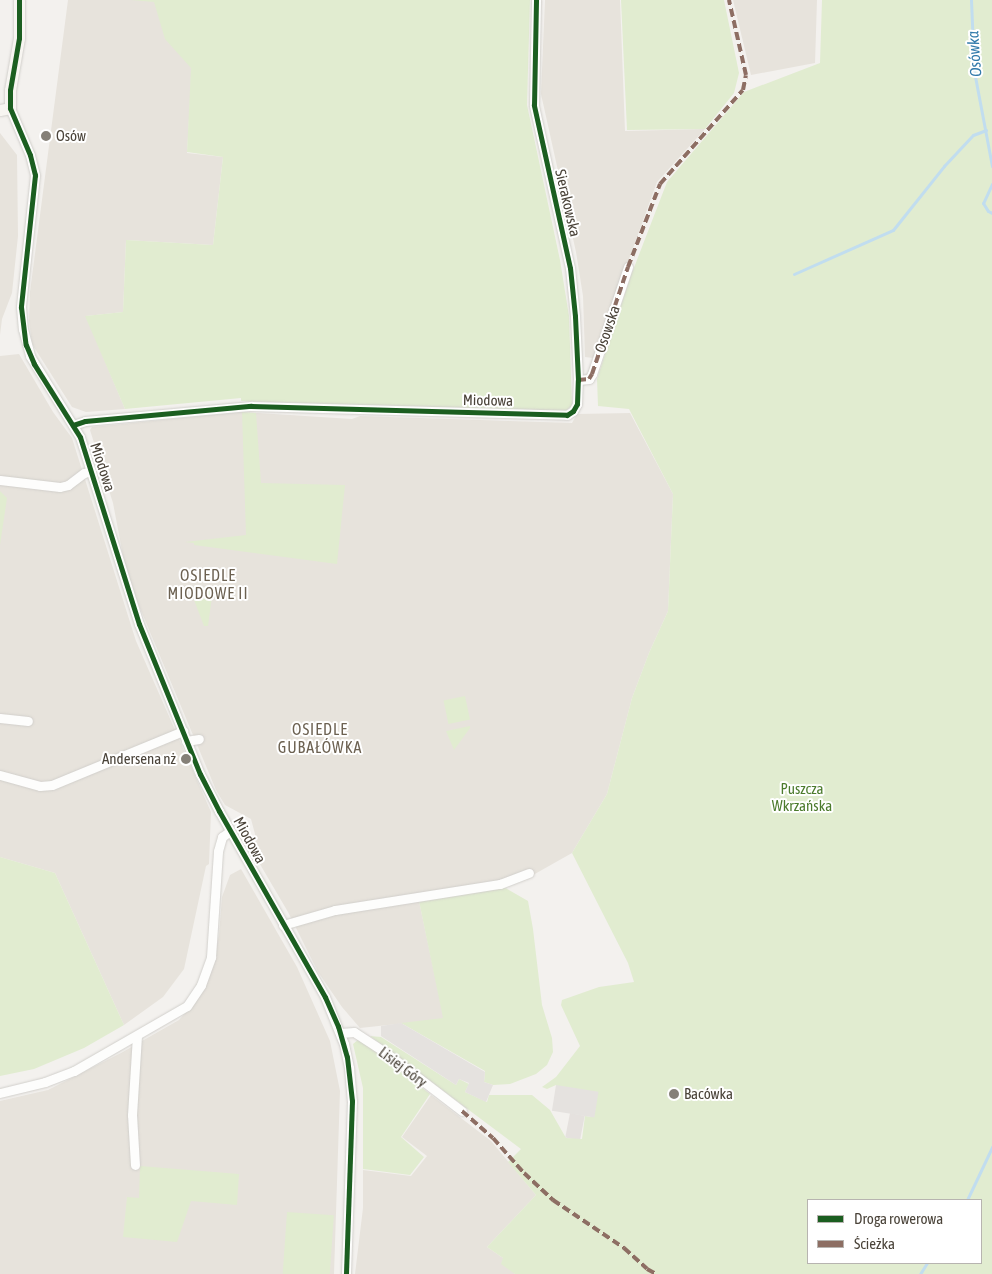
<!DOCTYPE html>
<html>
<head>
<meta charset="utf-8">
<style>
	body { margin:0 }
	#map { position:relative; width:992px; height:1274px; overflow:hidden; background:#f3f1ee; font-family:"Asap Condensed",sans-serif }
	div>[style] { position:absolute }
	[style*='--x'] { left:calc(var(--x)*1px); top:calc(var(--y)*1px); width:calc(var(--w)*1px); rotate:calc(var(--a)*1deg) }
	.residential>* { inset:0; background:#e7e3dc }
	.industrial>* { inset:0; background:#e5e1de; transform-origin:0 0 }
	.green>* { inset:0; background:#e1ecd0; transform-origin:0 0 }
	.parking>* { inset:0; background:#e5e2df; transform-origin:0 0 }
	.stream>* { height:3px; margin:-1.5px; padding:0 1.5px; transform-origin:1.5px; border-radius:1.5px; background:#c1ddef }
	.roads { filter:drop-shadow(0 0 1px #d1cfcb) drop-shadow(0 0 1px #d1cfcb) }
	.street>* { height:9px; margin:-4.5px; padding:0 4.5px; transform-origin:4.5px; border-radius:4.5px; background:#fdfdfc }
	.secondary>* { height:11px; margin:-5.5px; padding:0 5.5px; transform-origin:5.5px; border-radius:5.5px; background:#f7f5f1 }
	.quiet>* { height:4px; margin-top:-2px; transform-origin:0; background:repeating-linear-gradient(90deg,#8d6e63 0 8px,transparent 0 12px) }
	.cycleway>* { height:5px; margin:-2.5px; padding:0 2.5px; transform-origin:2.5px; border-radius:2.5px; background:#1b5e20 }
	.dots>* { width:14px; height:14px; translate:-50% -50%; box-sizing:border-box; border:2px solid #fff; border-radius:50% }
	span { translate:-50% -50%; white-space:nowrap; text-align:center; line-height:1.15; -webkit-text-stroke:4px #fff; paint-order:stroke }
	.poi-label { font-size:15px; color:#4a4339 }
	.left { translate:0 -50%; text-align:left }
	.right { translate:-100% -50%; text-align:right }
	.street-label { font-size:15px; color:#4a4339 }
	.park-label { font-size:15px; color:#4c7b2d }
	.water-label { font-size:16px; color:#337bab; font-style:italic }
	.neighbourhood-label { font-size:16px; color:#6c6151; letter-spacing:1px }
	.legend { position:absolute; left:807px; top:1199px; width:175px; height:65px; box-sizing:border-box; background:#fff; border:1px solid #b7b4b0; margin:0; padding:6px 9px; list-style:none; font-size:15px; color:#4a4339 }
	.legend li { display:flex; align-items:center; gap:10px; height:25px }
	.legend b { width:25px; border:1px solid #b7b4b0 }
</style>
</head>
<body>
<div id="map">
	<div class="residential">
		<div style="clip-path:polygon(68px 0,196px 0,187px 153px,223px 157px,213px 245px,126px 240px,123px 312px,86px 316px,125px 409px,86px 412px,72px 407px,32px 344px,29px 321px,30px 292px)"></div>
		<div style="clip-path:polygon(545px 0,620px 0,625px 131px,705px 129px,657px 182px,593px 358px,585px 357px,583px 296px,576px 252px,541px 94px)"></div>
		<div style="clip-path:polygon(733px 0,817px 0,815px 63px,751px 75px)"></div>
		<div style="clip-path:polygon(0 133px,17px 155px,18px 236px,12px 293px,2px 319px,0 335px)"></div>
		<div style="clip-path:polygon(19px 354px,53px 412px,72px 438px,136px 641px,211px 812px,209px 864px,206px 866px,184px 969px,163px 997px,124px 1025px,55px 873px,0 857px,0 356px)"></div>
		<div style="clip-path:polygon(242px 412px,352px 419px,360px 416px,572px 423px,577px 414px,630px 413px,673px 494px,668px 611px,649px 653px,632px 698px,607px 794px,572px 853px,533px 875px,489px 890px,419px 901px,444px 1019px,360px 1028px,342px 1007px,318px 972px,288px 912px,254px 854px,255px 834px,251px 819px,225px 805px,216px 790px,127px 577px,113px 503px,90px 430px,92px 427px)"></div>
		<div style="clip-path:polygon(241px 869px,297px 967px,330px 1041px,340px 1091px,334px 1274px,0 1274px,0 1101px,48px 1090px,121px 1053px,179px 1020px,200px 996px,213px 965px,219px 935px,222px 897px,230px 875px)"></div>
		<div style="clip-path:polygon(431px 1095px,491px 1141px,536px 1195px,487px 1247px,503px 1258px,515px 1274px,355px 1274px,363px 1208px,363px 1170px,411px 1176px,427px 1156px,402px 1137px)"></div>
	</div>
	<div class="industrial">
		<div style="left:570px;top:1113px;width:15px;height:25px;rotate:11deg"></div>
	</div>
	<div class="green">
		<div style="clip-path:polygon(131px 0,530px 0,527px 105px,560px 260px,569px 316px,572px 405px,566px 411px,241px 401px,241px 398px,125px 409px,85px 316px,123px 312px,126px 240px,213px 245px,223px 157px,187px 152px,191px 68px,165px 39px,154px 2px)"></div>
		<div style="clip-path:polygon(621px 0,724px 0,739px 73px,734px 93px,705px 129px,627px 130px)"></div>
		<div style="clip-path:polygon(evenodd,822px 0,992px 0,992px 1274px,515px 1274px,501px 1264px,503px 1258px,487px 1247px,536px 1195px,508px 1162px,521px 1149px,370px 1036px,381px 1037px,456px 1085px,459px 1079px,469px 1084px,465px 1092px,487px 1102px,489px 1095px,532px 1095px,550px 1110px,566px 1138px,582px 1139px,585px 1116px,593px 1117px,556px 1085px,547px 1089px,542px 1087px,556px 1077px,580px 1046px,561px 1005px,562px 1000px,599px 987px,634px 982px,628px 963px,572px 853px,607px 794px,632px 698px,649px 653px,668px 611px,673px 494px,629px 409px,598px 406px,597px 379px,630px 278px,667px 182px,744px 92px,820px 63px,822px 0,808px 1200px,981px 1200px,981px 1263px,808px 1263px,808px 1200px)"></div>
		<div style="clip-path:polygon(242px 412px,256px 413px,261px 483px,345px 485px,337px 564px,194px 545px,194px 543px,185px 542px,246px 535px)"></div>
		<div style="clip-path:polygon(0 491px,7px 498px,0 545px)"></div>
		<div style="clip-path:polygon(194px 586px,213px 589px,208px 626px,204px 626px,191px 592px)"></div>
		<div style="left:465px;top:696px;width:24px;height:22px;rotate:78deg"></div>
		<div style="clip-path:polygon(470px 726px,470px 728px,454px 750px,446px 731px)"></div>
		<div style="clip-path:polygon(0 857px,55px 873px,124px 1025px,84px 1048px,34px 1069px,0 1076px)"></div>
		<div style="clip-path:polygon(502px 886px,528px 901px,533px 929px,542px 1005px,552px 1038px,553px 1052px,547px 1065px,536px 1074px,510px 1084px,493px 1085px,484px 1082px,485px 1071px,401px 1023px,443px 1018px,419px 901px,489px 890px)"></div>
		<div style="clip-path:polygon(359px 1039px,430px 1094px,401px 1137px,424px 1157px,410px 1175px,363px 1169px,363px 1088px,353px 1044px)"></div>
		<div style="clip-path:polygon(140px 1166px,239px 1174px,237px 1205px,191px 1201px,177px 1242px,123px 1237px,127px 1197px,139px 1198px)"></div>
		<div style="left:287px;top:1212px;width:47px;height:62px;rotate:4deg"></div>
	</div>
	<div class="parking">
		<div style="clip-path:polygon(401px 1023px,485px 1072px,484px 1082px,493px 1085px,486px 1102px,465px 1092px,469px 1083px,459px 1079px,456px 1085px,381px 1036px,381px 1026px)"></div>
		<div style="left:556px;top:1085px;width:43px;height:26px;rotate:9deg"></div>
	</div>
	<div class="stream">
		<div style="--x:971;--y:0;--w:71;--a:87.6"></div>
		<div style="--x:974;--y:71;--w:97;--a:79.3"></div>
		<div style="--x:992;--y:184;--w:21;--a:115"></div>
		<div style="--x:983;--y:203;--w:9;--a:58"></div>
		<div style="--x:988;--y:211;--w:4;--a:27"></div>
		<div style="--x:794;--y:274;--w:108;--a:-24"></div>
		<div style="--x:893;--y:230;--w:82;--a:-51.4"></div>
		<div style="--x:944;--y:166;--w:42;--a:-46.9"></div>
		<div style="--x:973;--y:135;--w:14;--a:-21"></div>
		<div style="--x:967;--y:1200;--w:59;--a:-64.7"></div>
		<div style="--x:920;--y:1274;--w:13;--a:-58"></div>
	</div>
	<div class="roads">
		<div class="street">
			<div style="--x:10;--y:108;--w:51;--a:66.9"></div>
			<div style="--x:30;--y:155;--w:21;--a:76"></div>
			<div style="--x:35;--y:175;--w:133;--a:96.1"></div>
			<div style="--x:21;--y:307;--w:22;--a:85"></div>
			<div style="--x:23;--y:329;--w:28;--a:75"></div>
			<div style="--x:30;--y:356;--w:95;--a:58.3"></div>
			<div style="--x:80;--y:437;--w:196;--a:72.5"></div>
			<div style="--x:139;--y:624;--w:162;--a:67.9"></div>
			<div style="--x:200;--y:774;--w:42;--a:62.8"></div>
			<div style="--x:219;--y:811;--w:214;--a:60.3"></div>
			<div style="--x:325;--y:997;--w:51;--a:68"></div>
			<div style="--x:344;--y:1044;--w:25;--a:78"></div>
			<div style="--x:349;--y:1068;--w:33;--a:85"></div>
			<div style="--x:352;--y:1101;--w:173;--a:92"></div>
			<div style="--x:578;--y:380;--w:11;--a:-5"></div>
			<div style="--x:589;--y:379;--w:6;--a:-59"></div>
			<div style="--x:592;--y:374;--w:113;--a:-71.4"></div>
			<div style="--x:73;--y:425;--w:13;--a:-18"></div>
			<div style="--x:85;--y:421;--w:167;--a:-5.2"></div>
			<div style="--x:251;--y:406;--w:316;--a:1.6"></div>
			<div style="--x:567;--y:415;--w:7;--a:-34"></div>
			<div style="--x:573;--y:411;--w:8;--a:-60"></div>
			<div style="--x:577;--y:404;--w:24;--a:-88"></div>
			<div style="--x:578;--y:380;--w:64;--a:-92.7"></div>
			<div style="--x:575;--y:316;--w:48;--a:-95.9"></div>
			<div style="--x:570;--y:268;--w:167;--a:-102.5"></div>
			<div style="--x:534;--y:105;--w:105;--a:-88.9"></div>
			<div style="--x:0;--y:480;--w:60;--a:6.7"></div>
			<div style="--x:60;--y:487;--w:8;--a:-14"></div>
			<div style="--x:68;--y:485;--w:20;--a:-37"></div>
			<div style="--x:84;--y:473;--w:7;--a:-16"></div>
			<div style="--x:0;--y:718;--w:28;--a:6"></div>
			<div style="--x:186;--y:741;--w:13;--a:-9"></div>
			<div style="--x:0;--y:775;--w:41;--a:15.4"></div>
			<div style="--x:40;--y:786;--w:12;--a:-5"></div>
			<div style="--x:52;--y:785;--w:142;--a:-22.4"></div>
			<div style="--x:283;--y:925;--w:54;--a:-16.1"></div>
			<div style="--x:335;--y:910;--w:167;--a:-9"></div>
			<div style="--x:500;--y:884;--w:31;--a:-21"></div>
			<div style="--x:340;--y:1033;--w:14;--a:-4"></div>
			<div style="--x:354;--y:1032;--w:37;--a:33"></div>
			<div style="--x:385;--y:1052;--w:97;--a:37.5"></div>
			<div style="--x:0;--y:1093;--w:46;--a:-13.7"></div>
			<div style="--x:45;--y:1082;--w:31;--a:-21"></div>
			<div style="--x:74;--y:1071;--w:130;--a:-29.9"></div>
			<div style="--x:187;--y:1006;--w:25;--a:-56"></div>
			<div style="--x:201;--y:985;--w:30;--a:-70"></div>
			<div style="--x:211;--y:957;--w:106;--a:-86.2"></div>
			<div style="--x:218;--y:851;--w:15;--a:-74"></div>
			<div style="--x:222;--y:837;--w:10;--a:-37"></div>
			<div style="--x:135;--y:1165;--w:50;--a:-93.4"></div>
			<div style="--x:132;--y:1115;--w:79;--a:-86.4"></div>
		</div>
		<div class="secondary">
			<div style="--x:0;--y:110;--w:10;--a:-11"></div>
			<div style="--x:10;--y:108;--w:18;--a:-90"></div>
			<div style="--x:10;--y:90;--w:53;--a:-80.2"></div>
			<div style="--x:19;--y:38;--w:38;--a:-90"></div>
		</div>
	</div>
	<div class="quiet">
		<div style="--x:578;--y:380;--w:11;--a:-5"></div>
		<div style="--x:589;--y:379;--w:6;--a:-59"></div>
		<div style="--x:592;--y:374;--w:113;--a:-71.4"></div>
		<div style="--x:628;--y:267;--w:89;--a:-68.9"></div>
		<div style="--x:660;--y:184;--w:125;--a:-48.6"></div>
		<div style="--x:743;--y:90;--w:15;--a:-79"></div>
		<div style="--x:746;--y:75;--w:77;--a:-102.8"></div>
		<div style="--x:462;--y:1111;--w:41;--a:41.1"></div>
		<div style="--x:493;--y:1138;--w:47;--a:48.5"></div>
		<div style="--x:524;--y:1173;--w:40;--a:43"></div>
		<div style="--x:553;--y:1200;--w:86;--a:34.1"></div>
		<div style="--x:624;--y:1248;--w:31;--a:42"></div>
		<div style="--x:647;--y:1269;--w:10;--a:29"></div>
	</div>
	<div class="cycleway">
		<div style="--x:19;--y:0;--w:38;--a:90"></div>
		<div style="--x:19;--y:38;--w:53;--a:99.8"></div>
		<div style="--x:10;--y:90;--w:18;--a:90"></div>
		<div style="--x:10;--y:108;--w:51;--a:66.9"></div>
		<div style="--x:30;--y:155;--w:21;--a:76"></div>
		<div style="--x:35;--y:175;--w:133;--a:96.1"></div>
		<div style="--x:21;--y:307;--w:38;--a:83"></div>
		<div style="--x:26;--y:345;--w:21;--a:67"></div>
		<div style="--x:34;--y:364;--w:86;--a:57.8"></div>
		<div style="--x:80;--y:437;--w:196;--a:72.5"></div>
		<div style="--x:139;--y:624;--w:162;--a:67.9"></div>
		<div style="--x:200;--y:774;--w:42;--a:62.8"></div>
		<div style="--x:219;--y:811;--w:214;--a:60.3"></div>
		<div style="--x:325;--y:997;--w:32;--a:66"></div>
		<div style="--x:338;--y:1026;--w:32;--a:74"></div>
		<div style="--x:347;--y:1057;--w:44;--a:83.5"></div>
		<div style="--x:352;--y:1101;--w:173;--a:92"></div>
		<div style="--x:73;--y:425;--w:13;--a:-18"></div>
		<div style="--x:85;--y:421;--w:167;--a:-5.2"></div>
		<div style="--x:251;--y:406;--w:316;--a:1.6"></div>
		<div style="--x:567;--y:415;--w:7;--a:-34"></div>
		<div style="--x:573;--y:411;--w:8;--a:-60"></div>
		<div style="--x:577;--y:404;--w:24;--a:-88"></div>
		<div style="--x:578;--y:380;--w:64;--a:-92.7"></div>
		<div style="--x:575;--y:316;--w:48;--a:-95.9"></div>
		<div style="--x:570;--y:268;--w:167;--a:-102.5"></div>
		<div style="--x:534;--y:105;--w:105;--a:-88.9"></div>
	</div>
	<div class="dots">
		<div style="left:46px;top:136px;background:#858078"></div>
		<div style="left:186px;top:759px;background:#858078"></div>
		<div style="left:674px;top:1094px;background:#858078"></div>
	</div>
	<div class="poi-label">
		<span class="left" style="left:56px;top:136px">Osów</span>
		<span class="right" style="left:176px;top:759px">Andersena nż</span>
		<span class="left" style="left:684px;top:1094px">Bacówka</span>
	</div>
	<div class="street-label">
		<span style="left:568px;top:203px;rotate:77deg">Sierakowska</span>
		<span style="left:607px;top:329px;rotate:-71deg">Osowska</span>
		<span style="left:488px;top:400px;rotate:1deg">Miodowa</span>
		<span style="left:103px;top:467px;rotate:72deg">Miodowa</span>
		<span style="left:250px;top:840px;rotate:61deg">Miodowa</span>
		<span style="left:403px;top:1067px;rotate:37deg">Lisiej Góry</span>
	</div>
	<div class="park-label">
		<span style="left:802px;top:797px">Puszcza<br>Wkrzańska</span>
	</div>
	<div class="water-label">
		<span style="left:974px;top:54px;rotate:-94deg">Osówka</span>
	</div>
	<div class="neighbourhood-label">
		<span style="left:208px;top:584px">OSIEDLE<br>MIODOWE II</span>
		<span style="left:320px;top:738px">OSIEDLE<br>GUBAŁÓWKA</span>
	</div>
	<ul class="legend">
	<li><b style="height:6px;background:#1b5e20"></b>Droga rowerowa</li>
	<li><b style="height:6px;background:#8d6e63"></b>Ścieżka</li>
	</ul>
</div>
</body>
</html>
